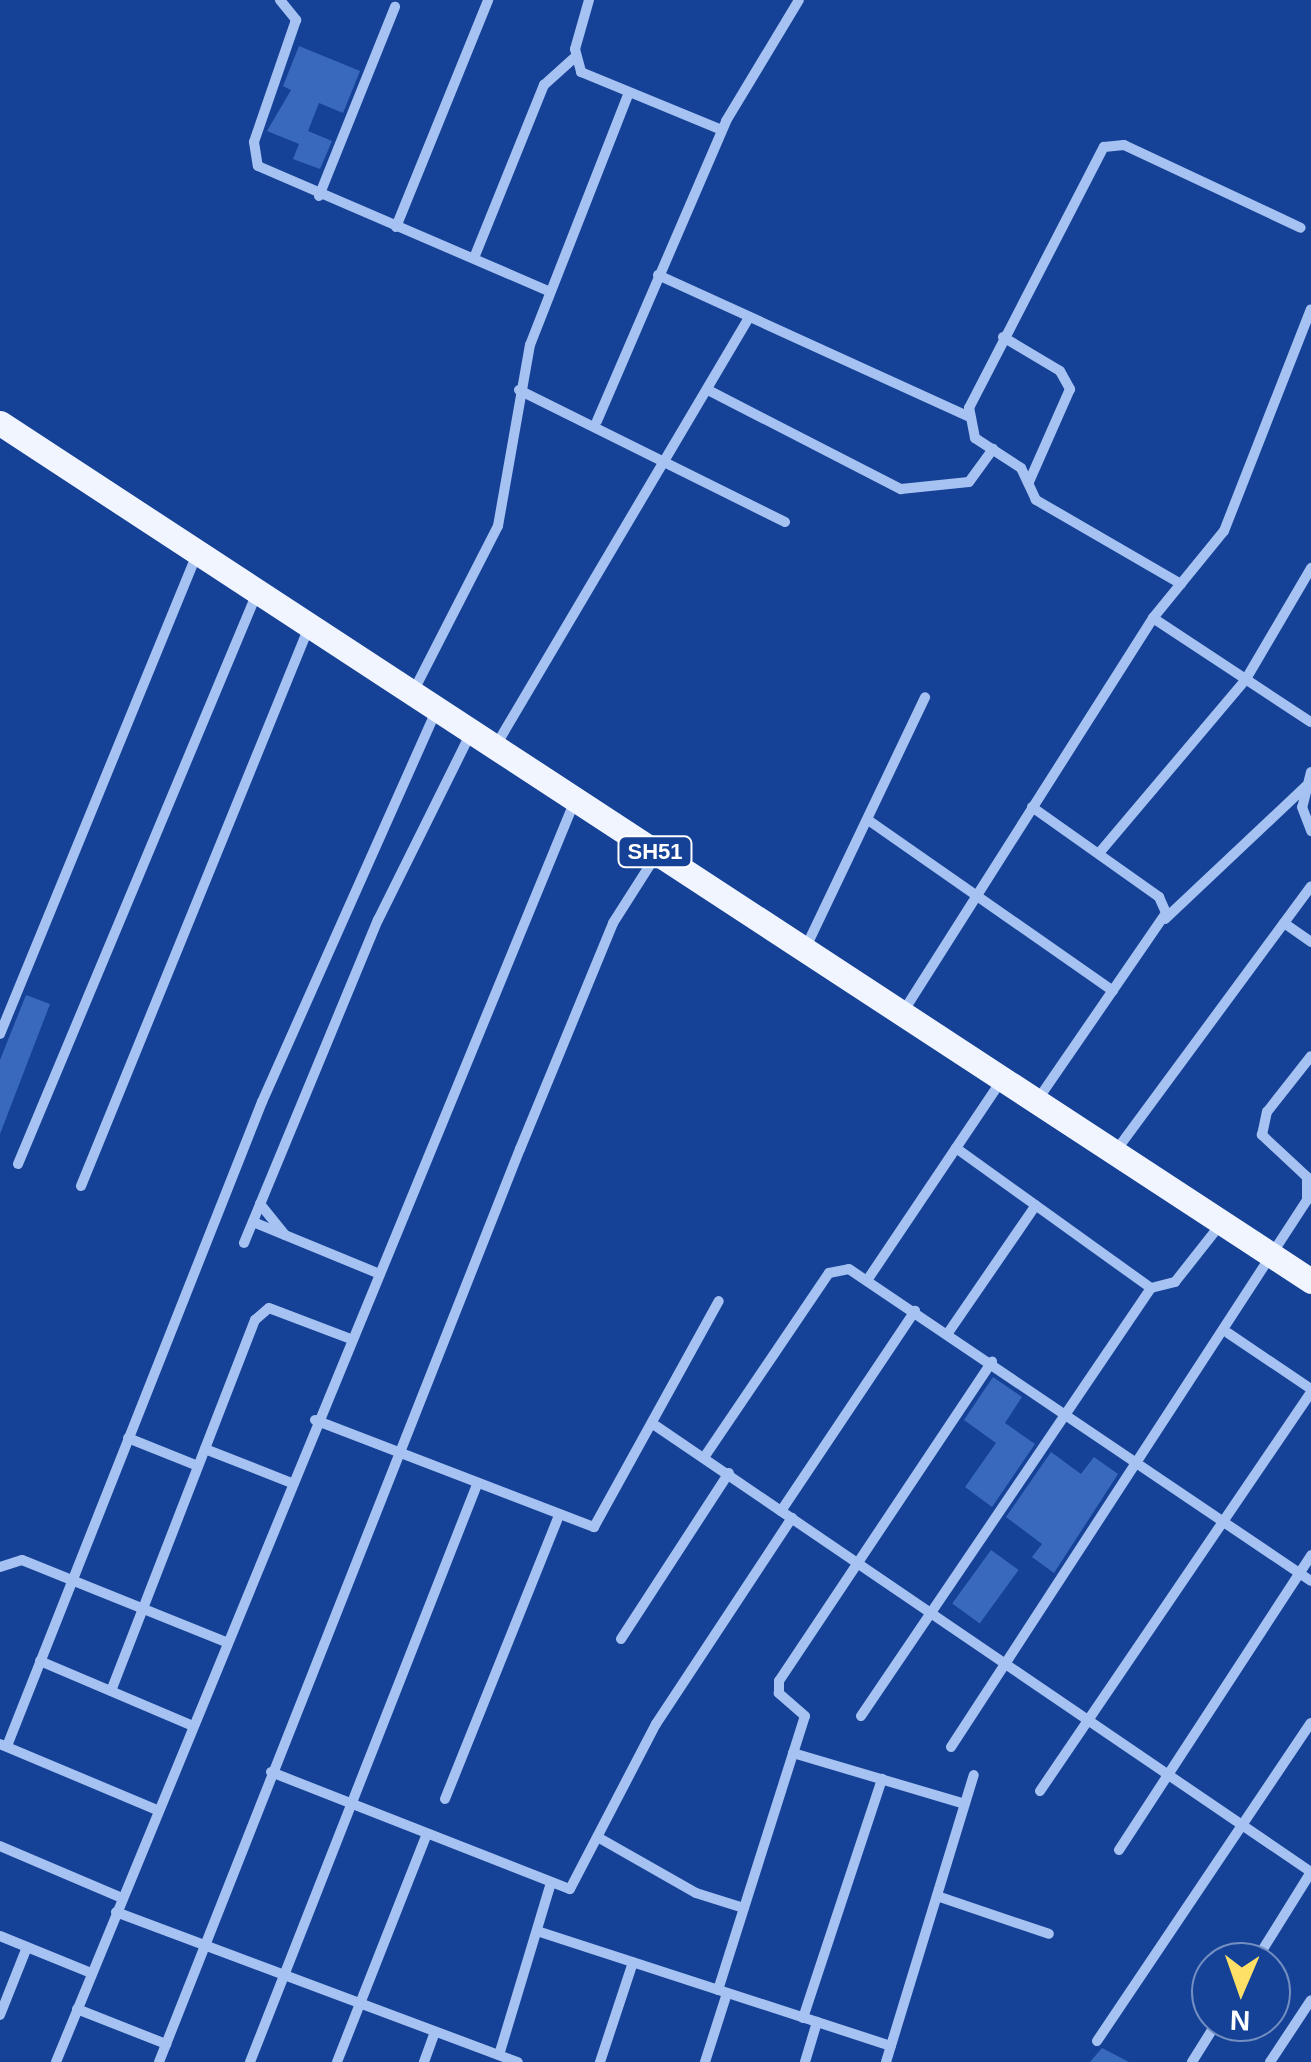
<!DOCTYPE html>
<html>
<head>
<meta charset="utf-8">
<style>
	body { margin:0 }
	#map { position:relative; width:1311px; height:2062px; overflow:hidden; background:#154296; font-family:Helvetica,sans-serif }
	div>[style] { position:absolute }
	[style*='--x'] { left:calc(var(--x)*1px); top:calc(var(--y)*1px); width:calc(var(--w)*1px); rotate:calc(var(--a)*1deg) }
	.building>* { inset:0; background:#3969bc; transform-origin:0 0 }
	.street>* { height:10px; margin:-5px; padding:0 5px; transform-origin:5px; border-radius:5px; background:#a6c2f2 }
	.primary>* { height:25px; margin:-12.5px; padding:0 12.5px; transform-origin:12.5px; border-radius:12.5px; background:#f1f5ff }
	span { translate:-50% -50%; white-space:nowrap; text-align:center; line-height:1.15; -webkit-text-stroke:8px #154296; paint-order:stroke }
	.shield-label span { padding:2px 8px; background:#154296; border:2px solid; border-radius:8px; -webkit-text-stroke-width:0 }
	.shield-label { font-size:22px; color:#fff; font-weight:700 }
	.north { position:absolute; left:1191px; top:1942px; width:100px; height:100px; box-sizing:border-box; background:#154296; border:2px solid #738ec0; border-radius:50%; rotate:182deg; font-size:28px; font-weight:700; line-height:40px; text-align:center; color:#fff }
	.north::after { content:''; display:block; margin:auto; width:35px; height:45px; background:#ffe067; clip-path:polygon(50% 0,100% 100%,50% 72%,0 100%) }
</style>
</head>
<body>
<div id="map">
	<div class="building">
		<div style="clip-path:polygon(299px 46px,360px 71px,343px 113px,319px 103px,308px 131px,332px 141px,320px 169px,293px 159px,299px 144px,267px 131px,291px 90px,283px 86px)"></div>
		<div style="clip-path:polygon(26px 995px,50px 1004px,0 1134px,0 1060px)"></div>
		<div style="clip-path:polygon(993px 1377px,1022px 1397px,1005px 1423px,1035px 1444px,992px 1507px,965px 1487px,996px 1443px,964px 1420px)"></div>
		<div style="clip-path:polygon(1051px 1452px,1081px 1474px,1094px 1457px,1118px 1474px,1054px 1573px,1032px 1557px,1042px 1544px,1006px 1517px)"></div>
		<div style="left:991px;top:1550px;width:34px;height:66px;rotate:36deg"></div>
		<div style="clip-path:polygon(1102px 2048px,1129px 2062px,1090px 2062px)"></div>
	</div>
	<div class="street">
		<div style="--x:280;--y:0;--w:26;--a:51"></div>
		<div style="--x:296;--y:20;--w:129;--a:109"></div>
		<div style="--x:254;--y:142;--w:24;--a:81"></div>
		<div style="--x:258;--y:166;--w:316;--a:23.3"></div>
		<div style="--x:589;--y:0;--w:51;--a:105.9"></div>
		<div style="--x:575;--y:49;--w:24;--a:75"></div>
		<div style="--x:581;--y:72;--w:152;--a:22.4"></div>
		<div style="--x:319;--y:196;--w:204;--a:-68.1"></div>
		<div style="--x:396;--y:227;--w:245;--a:-67.9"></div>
		<div style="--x:474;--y:258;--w:187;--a:-68"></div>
		<div style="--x:544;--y:85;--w:40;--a:-42"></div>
		<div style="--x:658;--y:275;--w:340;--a:24.5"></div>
		<div style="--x:1003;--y:337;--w:66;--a:30.8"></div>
		<div style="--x:1060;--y:371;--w:21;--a:61"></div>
		<div style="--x:1070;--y:389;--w:102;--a:113.8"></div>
		<div style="--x:519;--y:390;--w:297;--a:26.4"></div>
		<div style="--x:708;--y:390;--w:217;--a:27.2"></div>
		<div style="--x:901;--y:489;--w:68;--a:-5.9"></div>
		<div style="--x:969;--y:482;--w:41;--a:-54"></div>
		<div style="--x:597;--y:421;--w:327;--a:-66.7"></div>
		<div style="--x:726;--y:121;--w:141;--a:-58.9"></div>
		<div style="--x:1181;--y:584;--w:168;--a:-149.9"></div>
		<div style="--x:1036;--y:500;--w:35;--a:-115"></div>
		<div style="--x:1021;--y:468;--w:55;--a:-146.9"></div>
		<div style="--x:975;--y:438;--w:31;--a:-101"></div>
		<div style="--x:969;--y:408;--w:294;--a:-62.7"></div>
		<div style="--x:1104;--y:147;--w:20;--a:-6"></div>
		<div style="--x:1124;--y:145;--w:195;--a:25.1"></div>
		<div style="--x:1153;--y:618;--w:189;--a:33.4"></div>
		<div style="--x:412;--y:694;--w:189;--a:-62.9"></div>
		<div style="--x:498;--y:526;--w:184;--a:-80"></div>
		<div style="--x:530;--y:345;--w:271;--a:-68.6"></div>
		<div style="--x:495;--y:747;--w:499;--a:-59.4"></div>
		<div style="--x:1311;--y:772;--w:36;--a:104"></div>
		<div style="--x:1302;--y:807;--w:26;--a:69"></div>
		<div style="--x:1032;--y:807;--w:156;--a:35.3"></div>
		<div style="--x:1159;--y:897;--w:17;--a:66"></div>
		<div style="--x:1166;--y:913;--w:226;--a:124.5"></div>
		<div style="--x:871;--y:822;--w:295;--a:34.9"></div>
		<div style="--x:1100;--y:852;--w:226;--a:-49.8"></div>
		<div style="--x:1246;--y:679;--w:129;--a:-59.6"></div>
		<div style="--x:1165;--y:919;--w:194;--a:-43.3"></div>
		<div style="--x:1284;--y:923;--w:33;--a:35"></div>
		<div style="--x:805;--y:949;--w:279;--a:-64.5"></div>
		<div style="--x:903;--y:1012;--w:467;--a:-57.6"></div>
		<div style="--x:1153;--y:618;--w:112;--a:-50.8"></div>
		<div style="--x:1224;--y:531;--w:238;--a:-68.6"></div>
		<div style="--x:0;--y:1034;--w:519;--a:-67.69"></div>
		<div style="--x:956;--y:1148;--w:240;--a:35.7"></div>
		<div style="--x:1151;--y:1288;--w:25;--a:-14"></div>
		<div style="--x:1175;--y:1282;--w:73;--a:-51.7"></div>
		<div style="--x:1118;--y:1148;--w:325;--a:-53.6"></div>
		<div style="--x:18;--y:1164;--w:619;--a:-67.29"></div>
		<div style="--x:81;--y:1186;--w:604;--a:-67.81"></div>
		<div style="--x:260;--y:1204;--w:40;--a:51"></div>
		<div style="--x:253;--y:1222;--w:132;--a:22.3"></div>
		<div style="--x:244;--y:1243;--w:350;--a:-67.5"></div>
		<div style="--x:378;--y:920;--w:209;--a:-63.6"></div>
		<div style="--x:868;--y:1279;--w:239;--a:-56.1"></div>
		<div style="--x:948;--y:1333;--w:155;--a:-55.5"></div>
		<div style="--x:1228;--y:1333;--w:100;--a:34"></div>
		<div style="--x:315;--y:1420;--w:299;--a:21"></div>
		<div style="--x:594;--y:1527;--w:258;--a:-61.1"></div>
		<div style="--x:656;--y:1426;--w:792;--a:34.25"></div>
		<div style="--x:1311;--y:1872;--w:106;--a:121.9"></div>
		<div style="--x:128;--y:1438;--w:75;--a:21.8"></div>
		<div style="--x:205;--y:1449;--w:90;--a:21.4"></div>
		<div style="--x:705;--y:1456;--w:221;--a:-55.9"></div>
		<div style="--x:829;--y:1273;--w:20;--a:-11"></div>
		<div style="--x:849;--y:1269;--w:557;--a:34.03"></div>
		<div style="--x:781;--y:1511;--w:241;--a:-56.2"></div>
		<div style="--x:0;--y:1567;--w:23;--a:-18"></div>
		<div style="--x:22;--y:1560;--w:218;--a:21.9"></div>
		<div style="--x:621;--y:1639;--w:198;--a:-57"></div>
		<div style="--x:40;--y:1661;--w:164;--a:23"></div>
		<div style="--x:111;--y:1691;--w:398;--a:-68.8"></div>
		<div style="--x:255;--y:1320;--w:18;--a:-41"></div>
		<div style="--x:269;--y:1308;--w:85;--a:20.8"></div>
		<div style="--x:861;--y:1716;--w:517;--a:-55.88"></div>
		<div style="--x:0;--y:1744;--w:170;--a:22.8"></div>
		<div style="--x:7;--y:1746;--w:693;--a:-68.4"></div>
		<div style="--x:262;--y:1102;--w:428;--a:-66"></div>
		<div style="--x:951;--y:1747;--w:653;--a:-56.94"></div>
		<div style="--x:1307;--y:1200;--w:23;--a:-90"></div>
		<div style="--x:1307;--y:1177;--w:62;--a:-137"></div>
		<div style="--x:1262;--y:1135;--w:24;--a:-78"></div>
		<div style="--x:1267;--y:1112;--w:71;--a:-51.8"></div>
		<div style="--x:793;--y:1753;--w:179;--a:16.5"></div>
		<div style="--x:271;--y:1772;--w:321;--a:21.4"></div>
		<div style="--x:570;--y:1889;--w:186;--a:-62.5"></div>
		<div style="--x:656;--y:1724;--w:247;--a:-56.6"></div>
		<div style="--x:1040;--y:1791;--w:482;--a:-55.8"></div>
		<div style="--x:445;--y:1799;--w:301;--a:-68.1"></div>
		<div style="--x:601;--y:1839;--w:109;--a:29.6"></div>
		<div style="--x:696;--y:1893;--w:50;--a:17.4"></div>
		<div style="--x:0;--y:1846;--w:133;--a:23.1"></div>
		<div style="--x:1119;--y:1850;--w:352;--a:-56.9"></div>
		<div style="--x:937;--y:1896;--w:118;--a:18.7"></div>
		<div style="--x:116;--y:1912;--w:429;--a:20.5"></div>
		<div style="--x:537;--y:1931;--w:372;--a:18"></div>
		<div style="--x:0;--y:1936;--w:98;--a:22.1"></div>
		<div style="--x:718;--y:1990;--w:287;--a:-72.4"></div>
		<div style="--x:805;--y:1716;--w:35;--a:-139"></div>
		<div style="--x:779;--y:1693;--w:12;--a:-90"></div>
		<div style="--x:779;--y:1681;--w:384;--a:-56.3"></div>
		<div style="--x:77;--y:2009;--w:96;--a:21.5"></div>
		<div style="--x:0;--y:2015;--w:73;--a:-68.3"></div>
		<div style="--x:803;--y:2018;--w:252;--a:-71.7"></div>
		<div style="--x:1097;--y:2041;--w:383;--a:-56.1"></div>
		<div style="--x:499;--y:2055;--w:177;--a:-73.2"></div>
		<div style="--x:56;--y:2062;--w:1361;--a:-67.64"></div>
		<div style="--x:159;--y:2062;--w:982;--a:-68.43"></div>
		<div style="--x:520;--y:1149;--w:244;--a:-67.6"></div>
		<div style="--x:613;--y:923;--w:82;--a:-57.5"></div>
		<div style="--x:250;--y:2062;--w:618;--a:-68.54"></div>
		<div style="--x:337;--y:2062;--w:245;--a:-68.5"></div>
		<div style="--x:424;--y:2062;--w:30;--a:-70"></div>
		<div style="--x:600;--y:2062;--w:105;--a:-71.7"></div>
		<div style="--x:705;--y:2062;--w:72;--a:-72.3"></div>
		<div style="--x:805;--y:2062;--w:42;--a:-73.3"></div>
		<div style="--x:886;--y:2062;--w:300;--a:-73"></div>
		<div style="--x:1192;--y:2062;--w:47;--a:-58"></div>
		<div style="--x:1270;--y:2062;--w:74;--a:-56.5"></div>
	</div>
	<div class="primary">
		<div style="--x:0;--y:423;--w:1567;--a:33.2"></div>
	</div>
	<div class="shield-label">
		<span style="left:655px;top:852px">SH51</span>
	</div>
	<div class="north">N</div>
</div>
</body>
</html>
